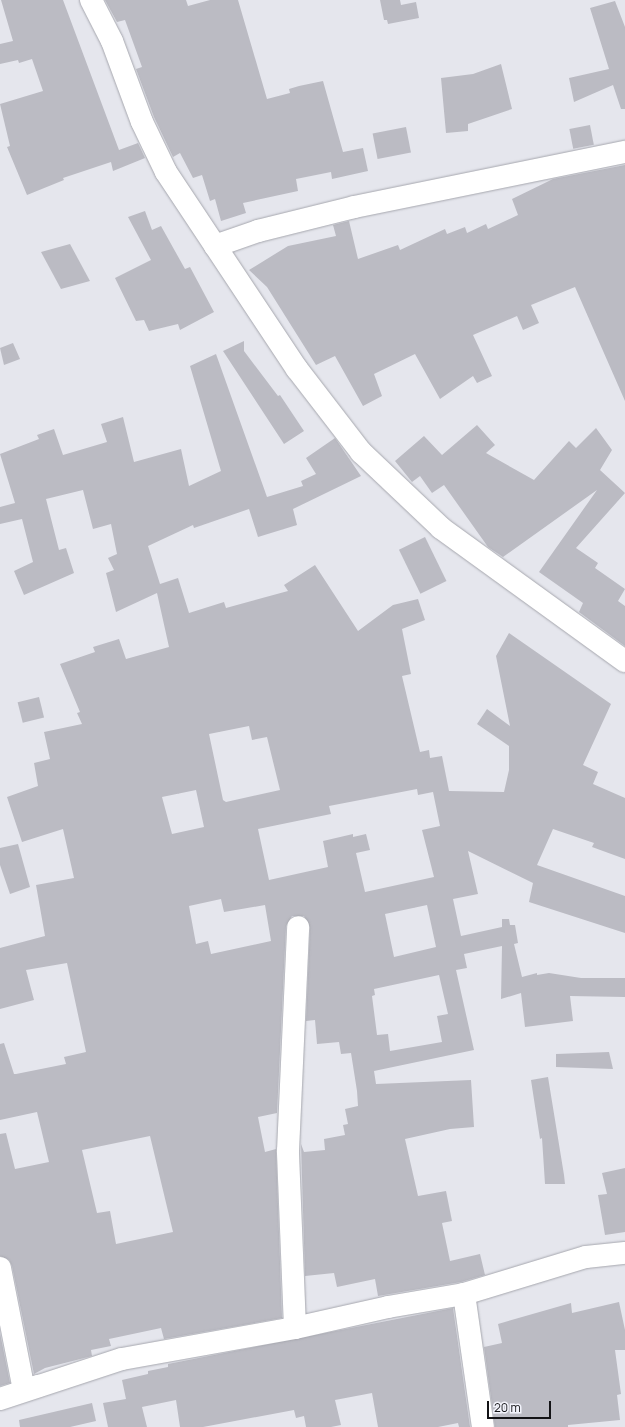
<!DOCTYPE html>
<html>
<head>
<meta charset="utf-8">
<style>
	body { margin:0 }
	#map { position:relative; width:625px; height:1427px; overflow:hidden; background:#e5e6ed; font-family:Manrope,sans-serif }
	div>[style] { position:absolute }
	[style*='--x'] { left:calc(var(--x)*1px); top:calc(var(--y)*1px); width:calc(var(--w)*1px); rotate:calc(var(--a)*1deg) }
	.building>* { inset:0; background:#bbbbc3; transform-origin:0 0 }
	.roads { filter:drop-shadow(0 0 1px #a6a7ae) drop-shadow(0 0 1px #a6a7ae) }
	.minor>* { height:22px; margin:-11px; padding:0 11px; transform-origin:11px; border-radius:11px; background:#fff }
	span { translate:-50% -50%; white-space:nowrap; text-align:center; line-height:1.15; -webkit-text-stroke:3.5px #f2f3fb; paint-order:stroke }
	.scale { position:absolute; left:487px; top:1401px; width:64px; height:18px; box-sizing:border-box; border:2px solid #131316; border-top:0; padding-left:5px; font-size:12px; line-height:14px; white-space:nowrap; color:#131316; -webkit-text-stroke:3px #f2f3fb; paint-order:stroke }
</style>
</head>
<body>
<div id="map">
	<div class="building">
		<div style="clip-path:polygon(1px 0,63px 0,119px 150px,138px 143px,145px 158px,113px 171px,111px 162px,63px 178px,64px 180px,27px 195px,7px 147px,10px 146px,0 104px,43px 91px,32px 59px,19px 63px,18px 60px,0 64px,0 44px,13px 41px)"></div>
		<div style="clip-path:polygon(105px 0,186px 0,188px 6px,210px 0,238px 0,267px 99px,290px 93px,289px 89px,299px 86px,323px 81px,343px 152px,363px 148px,368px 171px,332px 179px,331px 172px,296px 179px,298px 191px,243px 203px,246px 213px,221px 221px,215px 199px,210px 201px,202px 175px,193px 178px,180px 153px,173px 157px,154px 117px,136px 69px,142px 67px,125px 20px,117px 22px)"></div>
		<div style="clip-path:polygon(380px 0,400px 0,401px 5px,416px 2px,419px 18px,388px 24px,387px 20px,384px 20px)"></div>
		<div style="clip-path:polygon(615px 1px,625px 27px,625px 109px,621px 109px,613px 85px,574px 102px,569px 78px,609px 69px,590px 8px)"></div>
		<div style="clip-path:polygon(501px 64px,512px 109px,468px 124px,468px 131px,446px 133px,441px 78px,473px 74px)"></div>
		<div style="left:590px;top:125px;width:20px;height:21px;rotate:79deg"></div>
		<div style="left:406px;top:127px;width:26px;height:34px;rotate:79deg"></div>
		<div style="clip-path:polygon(625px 165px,625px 401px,575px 287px,531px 305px,539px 323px,523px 330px,517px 316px,473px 335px,492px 376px,477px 383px,473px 376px,440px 399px,415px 354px,374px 374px,382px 396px,363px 406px,335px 356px,316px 365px,267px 287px,249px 270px,288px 246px,336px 236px,333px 225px,349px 221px,358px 259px,398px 245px,400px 250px,445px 229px,447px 234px,465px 227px,467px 233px,486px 224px,488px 229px,518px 215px,512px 199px,553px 179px)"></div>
		<div style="clip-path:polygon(145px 211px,152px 230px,161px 226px,185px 269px,190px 267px,214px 312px,180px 330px,178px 324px,149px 331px,144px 320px,136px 321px,115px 278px,151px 260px,128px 217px)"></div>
		<div style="clip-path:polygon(70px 244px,90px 281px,61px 289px,41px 252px)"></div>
		<div style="clip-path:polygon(244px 341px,244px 351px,278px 396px,280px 395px,304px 431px,284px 444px,223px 351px)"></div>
		<div style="clip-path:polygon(13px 343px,20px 359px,4px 365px,0 348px)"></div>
		<div style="clip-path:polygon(evenodd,216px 354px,267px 497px,303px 486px,301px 481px,316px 474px,306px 458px,335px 438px,361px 476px,293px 509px,297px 525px,258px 537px,249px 509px,194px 528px,193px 525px,148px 546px,160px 584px,178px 578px,189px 613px,224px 602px,226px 608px,288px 591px,284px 585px,315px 565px,358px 631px,393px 605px,418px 599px,425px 620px,402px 629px,411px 674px,402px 676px,420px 752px,429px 750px,430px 758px,442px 756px,449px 791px,504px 792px,509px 770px,509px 746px,477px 724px,487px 709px,510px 726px,496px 656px,509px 633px,611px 704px,583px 765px,598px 772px,593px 784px,625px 798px,625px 859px,592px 847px,594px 843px,553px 829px,537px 865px,625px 896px,625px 933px,529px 902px,533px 883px,468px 851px,478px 894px,453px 899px,461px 936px,502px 927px,502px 919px,509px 919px,510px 925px,515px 925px,518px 943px,514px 944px,522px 977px,537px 973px,537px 975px,549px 973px,581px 978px,625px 978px,625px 997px,570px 996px,573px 1021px,525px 1027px,521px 993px,501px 999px,502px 946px,464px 954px,467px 968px,456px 970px,474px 1050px,374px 1071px,376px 1084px,471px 1080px,474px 1127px,450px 1129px,405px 1139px,418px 1196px,446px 1191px,452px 1221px,442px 1223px,450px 1261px,480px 1254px,485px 1275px,461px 1282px,378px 1296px,375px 1279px,337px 1287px,334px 1273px,305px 1276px,301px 1144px,304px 1152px,325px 1150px,324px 1139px,345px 1135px,343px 1125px,348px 1124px,345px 1109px,358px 1106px,357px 1091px,351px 1053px,341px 1054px,339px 1042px,317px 1044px,315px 1020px,306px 1021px,310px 927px,304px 916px,292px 916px,286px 926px,277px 1113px,258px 1117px,265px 1152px,276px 1149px,282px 1318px,164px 1339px,161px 1328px,109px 1339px,111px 1346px,91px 1350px,92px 1356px,45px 1368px,34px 1374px,12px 1266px,9px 1260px,0 1256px,0 1134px,6px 1133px,15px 1169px,49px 1162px,37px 1112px,0 1120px,0 1044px,4px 1043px,14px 1074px,16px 1074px,66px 1064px,64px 1057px,86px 1052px,67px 963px,26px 970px,34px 1000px,0 1009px,0 948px,45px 936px,36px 885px,74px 878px,63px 829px,22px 842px,7px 797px,38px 786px,34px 763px,50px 759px,44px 732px,82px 724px,77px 713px,80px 712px,60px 664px,95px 652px,93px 647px,119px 639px,126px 659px,169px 647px,157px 593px,116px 612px,106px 573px,114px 570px,108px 558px,117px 554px,111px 524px,93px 529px,83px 490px,46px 499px,59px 550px,66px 548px,74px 573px,24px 595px,14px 571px,33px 562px,22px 519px,0 524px,0 507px,15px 503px,0 454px,39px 439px,37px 435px,54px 429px,63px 455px,107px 442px,101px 424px,123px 417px,134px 462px,181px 449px,189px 486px,221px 471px,190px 366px,216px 354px,249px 726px,252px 740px,267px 737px,280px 790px,226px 802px,223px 800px,209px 734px,249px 726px,216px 354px,417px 789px,418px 795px,433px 792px,440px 826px,422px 830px,434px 877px,365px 892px,356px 853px,370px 850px,366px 834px,353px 837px,353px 834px,323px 841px,328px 867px,269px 880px,258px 829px,331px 814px,329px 806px,417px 789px,216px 354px,196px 790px,204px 827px,172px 834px,162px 797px,196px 790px,216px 354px,221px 899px,224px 912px,265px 905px,271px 941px,211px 954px,208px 941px,196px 944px,189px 906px,221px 899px,216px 354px,427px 905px,436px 947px,394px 957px,385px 914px,427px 905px,216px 354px,439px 975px,448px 1014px,437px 1016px,442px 1042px,390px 1051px,388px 1034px,377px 1035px,372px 996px,375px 995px,374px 989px,439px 975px,216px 354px,150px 1136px,173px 1232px,116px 1244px,110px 1211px,97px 1213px,82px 1150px,150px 1136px)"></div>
		<div style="clip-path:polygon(477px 425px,495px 445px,486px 453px,534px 480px,569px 441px,576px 448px,596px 428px,612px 450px,600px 470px,625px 493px,576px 548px,598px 563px,595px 568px,625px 589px,618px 601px,625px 606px,625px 646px,579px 612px,583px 603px,539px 572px,597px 490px,503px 557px,488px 547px,444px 485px,432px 493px,420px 476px,412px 482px,395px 461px,424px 436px,442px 455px)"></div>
		<div style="left:425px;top:537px;width:49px;height:29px;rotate:64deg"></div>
		<div style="left:39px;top:697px;width:21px;height:22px;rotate:76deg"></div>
		<div style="clip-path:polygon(18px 844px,30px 887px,10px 894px,0 865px,0 848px)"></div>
		<div style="clip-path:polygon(609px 1052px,613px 1069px,556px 1067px,556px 1054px)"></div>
		<div style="clip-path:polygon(548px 1077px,564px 1175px,565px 1184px,545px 1184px,542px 1138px,540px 1139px,531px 1080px)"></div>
		<div style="clip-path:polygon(625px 1168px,625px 1232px,605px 1235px,598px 1195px,607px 1194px,602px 1173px)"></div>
		<div style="clip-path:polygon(619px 1302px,625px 1330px,625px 1350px,615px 1350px,621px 1394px,617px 1395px,620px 1420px,568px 1425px,568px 1427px,495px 1427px,484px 1347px,502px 1343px,498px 1324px,571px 1303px,572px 1313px)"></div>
		<div style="clip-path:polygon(453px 1308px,470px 1427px,459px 1427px,458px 1423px,438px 1427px,378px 1427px,372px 1393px,335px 1400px,341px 1425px,331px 1427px,306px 1427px,304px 1416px,296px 1418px,294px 1410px,203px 1427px,180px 1427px,176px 1400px,142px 1407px,147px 1427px,108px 1427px,103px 1403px,126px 1399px,122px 1380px,148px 1374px,148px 1371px,168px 1367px,168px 1364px)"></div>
		<div style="clip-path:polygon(0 1333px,10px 1383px,0 1386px)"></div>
		<div style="clip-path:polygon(92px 1403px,96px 1421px,70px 1427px,20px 1427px,19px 1420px)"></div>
	</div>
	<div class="roads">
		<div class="minor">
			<div style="--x:91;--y:0;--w:46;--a:62.9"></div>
			<div style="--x:112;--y:41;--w:86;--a:69.7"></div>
			<div style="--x:142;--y:122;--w:55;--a:64.4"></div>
			<div style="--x:166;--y:172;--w:237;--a:56.4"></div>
			<div style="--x:297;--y:369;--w:105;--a:52.4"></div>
			<div style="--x:361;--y:452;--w:110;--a:43.5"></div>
			<div style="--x:441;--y:528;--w:227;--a:35.9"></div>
			<div style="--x:215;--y:246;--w:46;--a:-19.2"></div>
			<div style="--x:258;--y:231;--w:99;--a:-14"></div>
			<div style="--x:354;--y:207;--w:277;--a:-11.5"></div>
			<div style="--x:0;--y:1268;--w:124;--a:78.9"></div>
			<div style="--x:24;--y:1390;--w:15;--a:-16"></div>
			<div style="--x:464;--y:1294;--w:134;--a:81.9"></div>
			<div style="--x:295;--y:1328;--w:177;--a:-92.3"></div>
			<div style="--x:288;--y:1151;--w:224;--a:-87.4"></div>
			<div style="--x:0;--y:1399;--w:128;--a:-18.2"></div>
			<div style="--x:122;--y:1359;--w:176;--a:-10.2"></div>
			<div style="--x:295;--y:1328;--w:95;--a:-12.7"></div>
			<div style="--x:388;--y:1307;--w:77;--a:-9.7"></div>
			<div style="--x:464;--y:1294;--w:127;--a:-16.9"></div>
			<div style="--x:586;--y:1257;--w:39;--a:-6"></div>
		</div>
	</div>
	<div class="scale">20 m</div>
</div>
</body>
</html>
